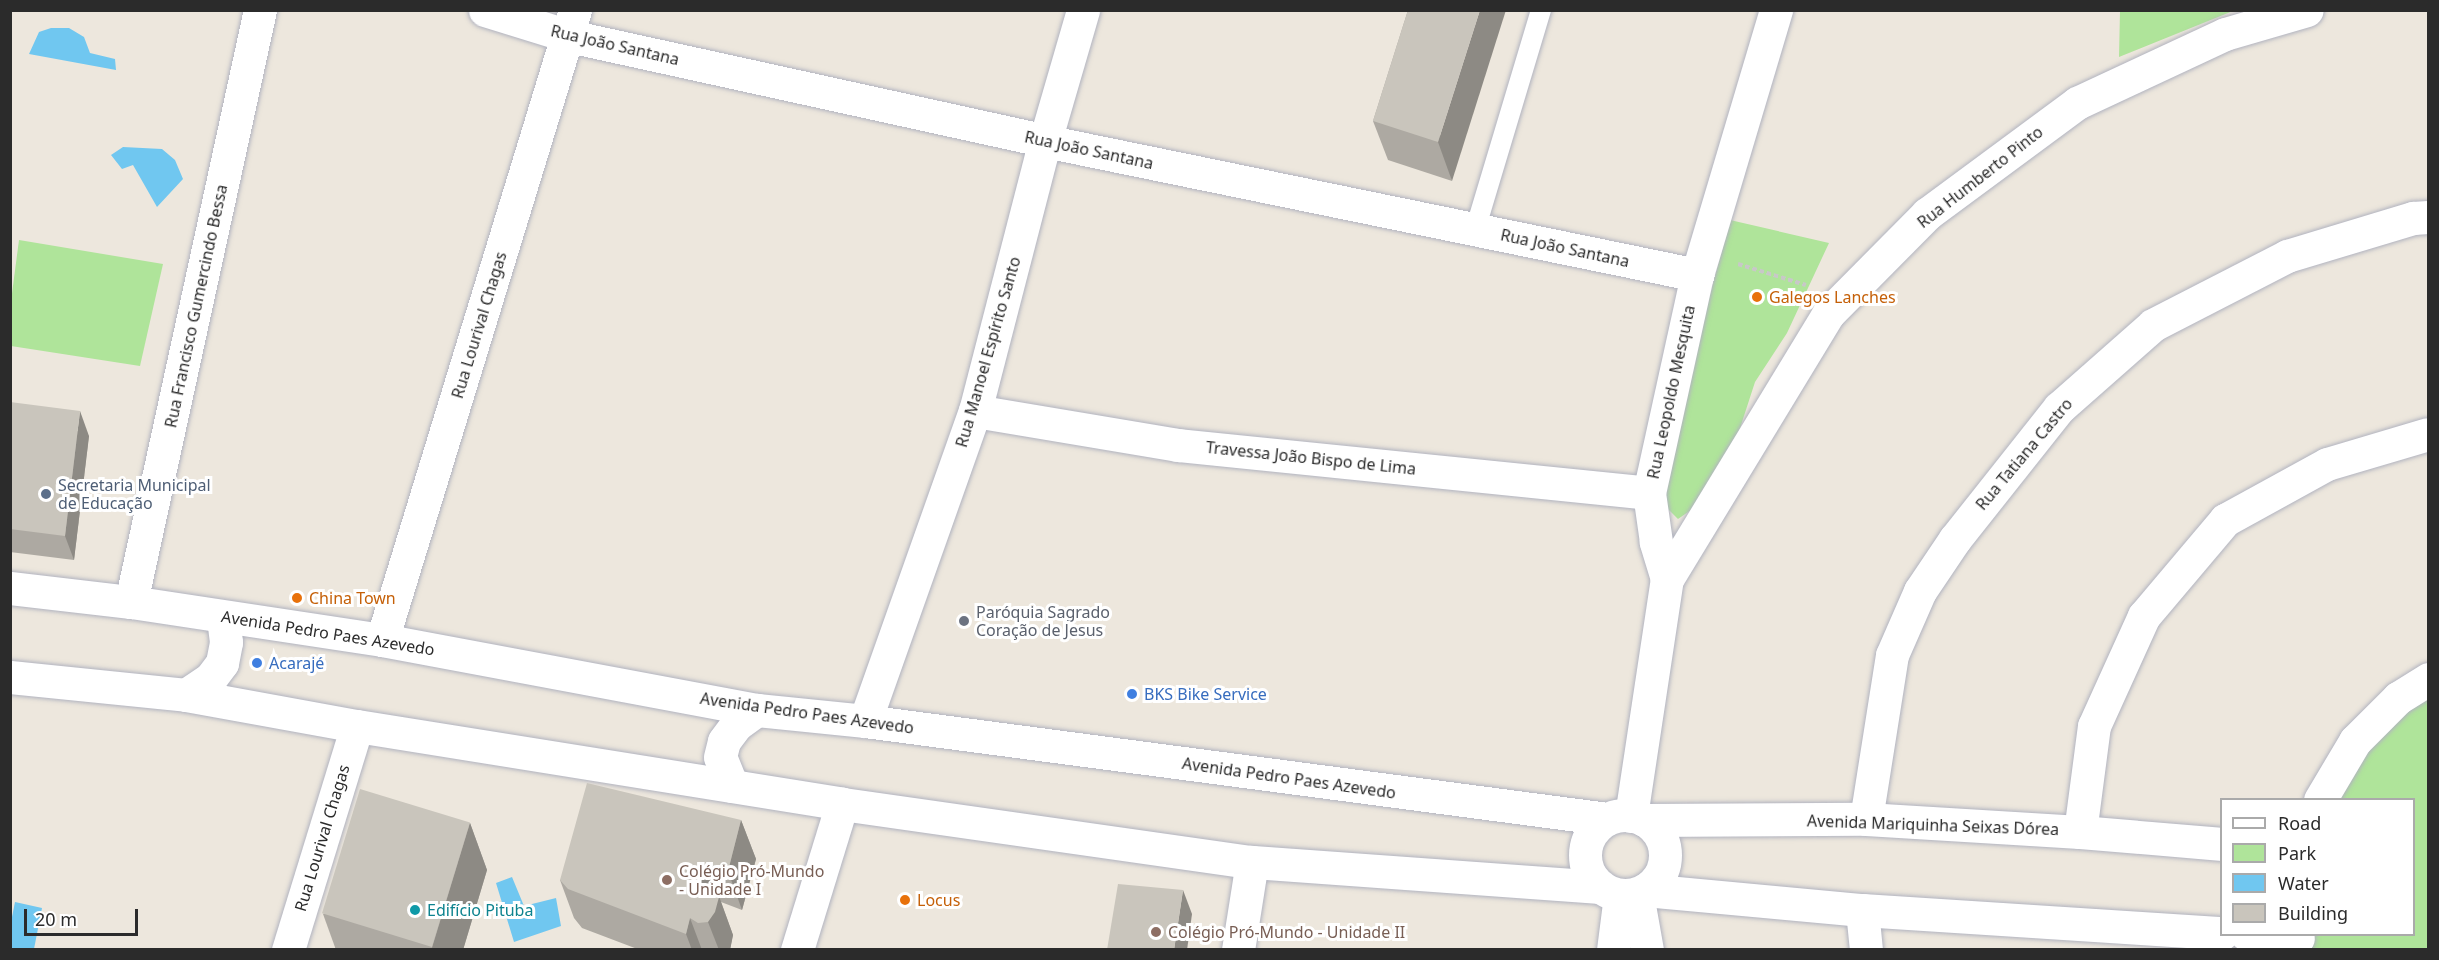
<!DOCTYPE html>
<html>
<head>
<meta charset="utf-8">
<style>
	body { margin:0 }
	#map { position:relative; width:2439px; height:960px; overflow:hidden; background:#ede7dd; font-family:"Noto Sans",sans-serif }
	div>[style] { position:absolute }
	[style*='--x'] { left:calc(var(--x)*1px); top:calc(var(--y)*1px); width:calc(var(--w)*1px); rotate:calc(var(--a)*1deg) }
	.green>* { inset:0; background:#afe49a }
	.water>* { inset:0; background:#70c7f0 }
	.path>* { height:4px; margin-top:-2px; transform-origin:0; background:repeating-linear-gradient(90deg,#c8c8c8 0 4.5px,transparent 0 7.5px) }
	.roads { filter:drop-shadow(0 0 2px #b1b3bf) drop-shadow(0 0 2px #b1b3bf) }
	.lane>* { height:20px; margin:-10px; padding:0 10px; transform-origin:10px; border-radius:10px; background:#fff }
	.street>* { height:33px; margin:-16.5px; padding:0 16.5px; transform-origin:16.5px; border-radius:16.5px; background:#fff }
	.secondary>* { height:33px; margin:-16.5px; padding:0 16.5px; transform-origin:16.5px; border-radius:16.5px; background:#fff }
	.secondary>.ring { margin:-16.5px; padding:0; box-sizing:content-box; background:none; border:33px solid #fff; border-radius:50% }
	.wall>* { inset:0; background:#ada9a2 }
	.shaded-wall>* { inset:0; background:#8d8a84 }
	.building>* { inset:0; background:#c9c5bc; transform-origin:0 0 }
	.dots>* { width:16px; height:16px; translate:-50% -50%; box-sizing:border-box; border:3px solid #fff; border-radius:50% }
	span { translate:-50% -50%; white-space:nowrap; text-align:center; line-height:1.15; -webkit-text-stroke:6px #fff; paint-order:stroke }
	.street-label { font-size:16px; color:#2b2b2b }
	.food-label { font-size:16px; color:#c56008 }
	.left { translate:0 -50%; text-align:left }
	.service-label { font-size:16px; color:#4e5e75 }
	.worship-label { font-size:16px; color:#5b616d }
	.shop-label { font-size:16px; color:#366cbe }
	.education-label { font-size:16px; color:#785e54 }
	.culture-label { font-size:16px; color:#0d838f }
	.frame { position:absolute; inset:0; border:12px solid #2b2b2b; pointer-events:none }
	.legend { position:absolute; left:2220px; top:798px; width:195px; height:138px; box-sizing:border-box; background:#fff; border:2px solid #aaa; margin:0; padding:8px 10px; list-style:none; font-size:18px; color:#2b2b2b }
	.legend li { display:flex; align-items:center; gap:12px; height:30px }
	.legend b { width:30px; border:2px solid #aaa }
	.scale { position:absolute; left:24px; top:909px; width:114px; height:27px; box-sizing:border-box; border:3px solid #2b2b2b; border-top:0; padding-left:8px; font-size:18px; line-height:21px; white-space:nowrap; color:#2b2b2b; -webkit-text-stroke:4px #fff; paint-order:stroke }
</style>
</head>
<body>
<div id="map">
	<div class="green">
		<div style="clip-path:polygon(2120px 11px,2120px 10px,2233px 11px,2119px 57px)"></div>
		<div style="clip-path:polygon(1730px 220px,1829px 243px,1787px 333px,1755px 382px,1720px 490px,1678px 519px,1666px 507px,1666px 490px,1705px 314px)"></div>
		<div style="clip-path:polygon(19px 240px,163px 264px,140px 366px,11px 346px,11px 301px)"></div>
		<div style="clip-path:polygon(2428px 686px,2428px 949px,2312px 949px,2311px 935px,2414px 934px,2414px 800px,2332px 799px,2368px 738px)"></div>
	</div>
	<div class="water">
		<div style="clip-path:polygon(51px 28px,69px 28px,84px 37px,90px 53px,115px 59px,116px 70px,29px 54px,39px 32px)"></div>
		<div style="clip-path:polygon(123px 147px,162px 149px,175px 160px,183px 179px,157px 207px,133px 165px,122px 169px,111px 155px)"></div>
		<div style="clip-path:polygon(512px 877px,524px 906px,556px 898px,561px 926px,514px 942px,496px 883px)"></div>
		<div style="clip-path:polygon(15px 902px,42px 908px,34px 949px,11px 949px,11px 922px)"></div>
	</div>
	<div class="path">
		<div style="--x:1738;--y:264;--w:71;--a:17.2"></div>
	</div>
	<div class="roads">
		<div class="lane">
			<div style="--x:1475;--y:230;--w:230;--a:-73.3"></div>
		</div>
		<div class="street">
			<div style="--x:485;--y:10;--w:88;--a:17.2"></div>
			<div style="--x:569;--y:36;--w:487;--a:12.4"></div>
			<div style="--x:1045;--y:141;--w:666;--a:11.61"></div>
			<div style="--x:975;--y:411;--w:206;--a:9.5"></div>
			<div style="--x:1178;--y:445;--w:473;--a:5.8"></div>
			<div style="--x:1667;--y:579;--w:310;--a:-58.7"></div>
			<div style="--x:1828;--y:314;--w:141;--a:-45.3"></div>
			<div style="--x:1927;--y:214;--w:187;--a:-36.5"></div>
			<div style="--x:2077;--y:103;--w:163;--a:-25"></div>
			<div style="--x:2225;--y:34;--w:85;--a:-16.3"></div>
			<div style="--x:131;--y:602;--w:606;--a:-77.71"></div>
			<div style="--x:382;--y:640;--w:659;--a:-72.97"></div>
			<div style="--x:865;--y:721;--w:329;--a:-70.5"></div>
			<div style="--x:975;--y:411;--w:279;--a:-75.5"></div>
			<div style="--x:1045;--y:141;--w:136;--a:-73.8"></div>
			<div style="--x:2320;--y:800;--w:69;--a:-59.3"></div>
			<div style="--x:2355;--y:741;--w:61;--a:-45"></div>
			<div style="--x:2398;--y:698;--w:36;--a:-32"></div>
			<div style="--x:1631;--y:816;--w:240;--a:-81.4"></div>
			<div style="--x:1667;--y:579;--w:39;--a:-107"></div>
			<div style="--x:1656;--y:542;--w:49;--a:-98.1"></div>
			<div style="--x:1649;--y:493;--w:223;--a:-77.6"></div>
			<div style="--x:1697;--y:275;--w:277;--a:-73.4"></div>
			<div style="--x:1866;--y:819;--w:166;--a:-81"></div>
			<div style="--x:1892;--y:655;--w:70;--a:-66.4"></div>
			<div style="--x:1920;--y:591;--w:63;--a:-56.1"></div>
			<div style="--x:1955;--y:539;--w:167;--a:-51.6"></div>
			<div style="--x:2059;--y:408;--w:125;--a:-41.4"></div>
			<div style="--x:2153;--y:325;--w:151;--a:-27.2"></div>
			<div style="--x:2287;--y:256;--w:132;--a:-16.8"></div>
			<div style="--x:2413;--y:218;--w:15;--a:-4"></div>
			<div style="--x:1644;--y:820;--w:222;--a:-0.3"></div>
			<div style="--x:1866;--y:819;--w:214;--a:3.5"></div>
			<div style="--x:2080;--y:832;--w:143;--a:4.8"></div>
			<div style="--x:2080;--y:832;--w:107;--a:-82.5"></div>
			<div style="--x:2094;--y:726;--w:121;--a:-65.6"></div>
			<div style="--x:2144;--y:616;--w:126;--a:-49.8"></div>
			<div style="--x:2225;--y:520;--w:116;--a:-28.8"></div>
			<div style="--x:2327;--y:464;--w:105;--a:-16.5"></div>
			<div style="--x:1645;--y:890;--w:218;--a:5.3"></div>
			<div style="--x:1862;--y:910;--w:361;--a:3.7"></div>
			<div style="--x:1862;--y:910;--w:40;--a:84.3"></div>
			<div style="--x:2246;--y:934;--w:52;--a:4.4"></div>
			<div style="--x:288;--y:950;--w:234;--a:-72.9"></div>
			<div style="--x:797;--y:950;--w:153;--a:-72.9"></div>
			<div style="--x:1238;--y:950;--w:89;--a:-81"></div>
		</div>
		<div class="secondary">
			<div style="--x:10;--y:588;--w:122;--a:6.6"></div>
			<div style="--x:131;--y:602;--w:254;--a:8.6"></div>
			<div style="--x:382;--y:640;--w:381;--a:10.6"></div>
			<div style="--x:757;--y:710;--w:109;--a:5.8"></div>
			<div style="--x:865;--y:721;--w:748;--a:7.52"></div>
			<div style="--x:10;--y:677;--w:177;--a:5.8"></div>
			<div style="--x:186;--y:695;--w:174;--a:10.3"></div>
			<div style="--x:357;--y:726;--w:491;--a:9.1"></div>
			<div style="--x:842;--y:804;--w:414;--a:8.1"></div>
			<div style="--x:1252;--y:862;--w:350;--a:4.1"></div>
			<div style="--x:186;--y:695;--w:29;--a:-34"></div>
			<div style="--x:210;--y:679;--w:20;--a:-53"></div>
			<div style="--x:222;--y:663;--w:21;--a:-79"></div>
			<div style="--x:226;--y:642;--w:25;--a:-97"></div>
			<div style="--x:732;--y:786;--w:31;--a:-112"></div>
			<div style="--x:720;--y:757;--w:16;--a:-76"></div>
			<div style="--x:724;--y:741;--w:20;--a:-53"></div>
			<div style="--x:736;--y:725;--w:26;--a:-36"></div>
			<div class="ring" style="left:1585px;top:815px;width:47px;height:47px"></div>
			<div style="--x:1637;--y:894;--w:57;--a:79.9"></div>
			<div style="--x:1613;--y:950;--w:55;--a:-82.7"></div>
		</div>
	</div>
	<div class="wall">
		<div style="clip-path:polygon(1408px 10px,1452px 181px,1388px 160px,1373px 121px)"></div>
		<div style="clip-path:polygon(10px 402px,89px 436px,74px 560px,10px 552px)"></div>
		<div style="clip-path:polygon(741px 820px,756px 859px,742px 910px,721px 902px,733px 935px,730px 950px,640px 950px,582px 928px,574px 918px,560px 880px)"></div>
		<div style="clip-path:polygon(470px 823px,487px 870px,463px 950px,336px 950px,323px 914px)"></div>
	</div>
	<div class="shaded-wall">
		<div style="clip-path:polygon(1480px 10px,1506px 10px,1452px 181px,1438px 142px)"></div>
		<div style="clip-path:polygon(80px 411px,89px 436px,74px 560px,65px 536px)"></div>
		<div style="clip-path:polygon(741px 820px,756px 859px,742px 910px,728px 871px)"></div>
		<div style="clip-path:polygon(470px 823px,487px 870px,463px 950px,433px 950px,432px 948px)"></div>
		<div style="clip-path:polygon(707px 863px,733px 935px,730px 950px,719px 950px,708px 922px,700px 884px)"></div>
		<div style="clip-path:polygon(1183px 890px,1192px 914px,1187px 950px,1174px 950px)"></div>
		<div style="clip-path:polygon(690px 918px,702px 950px,692px 950px,686px 934px)"></div>
	</div>
	<div class="building">
		<div style="clip-path:polygon(1408px 10px,1480px 10px,1438px 142px,1373px 121px)"></div>
		<div style="clip-path:polygon(10px 402px,80px 411px,65px 536px,10px 529px)"></div>
		<div style="clip-path:polygon(587px 783px,741px 820px,728px 871px,707px 863px,700px 884px,712px 888px,719px 897px,715px 912px,708px 922px,698px 923px,690px 918px,686px 934px,568px 889px,560px 880px)"></div>
		<div style="left:360px;top:789px;width:115px;height:130px;rotate:17deg"></div>
		<div style="clip-path:polygon(1118px 884px,1183px 890px,1174px 950px,1107px 950px)"></div>
	</div>
	<div class="dots">
		<div style="left:1757px;top:297px;background:#e8710a"></div>
		<div style="left:46px;top:494px;background:#5c6f8a"></div>
		<div style="left:297px;top:598px;background:#e8710a"></div>
		<div style="left:964px;top:621px;background:#6b7280"></div>
		<div style="left:257px;top:663px;background:#3f7fe0"></div>
		<div style="left:1132px;top:694px;background:#3f7fe0"></div>
		<div style="left:667px;top:880px;background:#8d6e63"></div>
		<div style="left:905px;top:900px;background:#e8710a"></div>
		<div style="left:415px;top:910px;background:#0f9aa8"></div>
		<div style="left:1156px;top:932px;background:#8d6e63"></div>
	</div>
	<div class="street-label">
		<span style="left:615px;top:45px;rotate:13deg">Rua João Santana</span>
		<span style="left:1089px;top:150px;rotate:12deg">Rua João Santana</span>
		<span style="left:1980px;top:177px;rotate:-38deg">Rua Humberto Pinto</span>
		<span style="left:1565px;top:248px;rotate:12deg">Rua João Santana</span>
		<span style="left:196px;top:306px;rotate:-78deg">Rua Francisco Gumercindo Bessa</span>
		<span style="left:479px;top:325px;rotate:-73deg">Rua Lourival Chagas</span>
		<span style="left:988px;top:352px;rotate:-74deg">Rua Manoel Espírito Santo</span>
		<span style="left:1671px;top:392px;rotate:-78deg">Rua Leopoldo Mesquita</span>
		<span style="left:2024px;top:454px;rotate:-50deg">Rua Tatiana Castro</span>
		<span style="left:1311px;top:458px;rotate:6deg">Travessa João Bispo de Lima</span>
		<span style="left:328px;top:633px;rotate:9deg">Avenida Pedro Paes Azevedo</span>
		<span style="left:807px;top:713px;rotate:8deg">Avenida Pedro Paes Azevedo</span>
		<span style="left:1289px;top:778px;rotate:8deg">Avenida Pedro Paes Azevedo</span>
		<span style="left:1933px;top:825px;rotate:2deg">Avenida Mariquinha Seixas Dórea</span>
		<span style="left:322px;top:838px;rotate:-73deg">Rua Lourival Chagas</span>
	</div>
	<div class="food-label">
		<span class="left" style="left:1769px;top:297px">Galegos Lanches</span>
		<span class="left" style="left:309px;top:598px">China Town</span>
		<span class="left" style="left:917px;top:900px">Locus</span>
	</div>
	<div class="service-label">
		<span class="left" style="left:58px;top:494px">Secretaria Municipal<br>de Educação</span>
	</div>
	<div class="worship-label">
		<span class="left" style="left:976px;top:621px">Paróquia Sagrado<br>Coração de Jesus</span>
	</div>
	<div class="shop-label">
		<span class="left" style="left:269px;top:663px">Acarajé</span>
		<span class="left" style="left:1144px;top:694px">BKS Bike Service</span>
	</div>
	<div class="education-label">
		<span class="left" style="left:679px;top:880px">Colégio Pró-Mundo<br>- Unidade I</span>
		<span class="left" style="left:1168px;top:932px">Colégio Pró-Mundo - Unidade II</span>
	</div>
	<div class="culture-label">
		<span class="left" style="left:427px;top:910px">Edifício Pituba</span>
	</div>
	<div class="frame"></div>
	<ul class="legend">
	<li><b style="height:8px;background:#fff"></b>Road</li>
	<li><b style="height:16px;background:#afe49a"></b>Park</li>
	<li><b style="height:16px;background:#70c7f0"></b>Water</li>
	<li><b style="height:16px;background:#c9c5bc"></b>Building</li>
	</ul>
	<div class="scale">20 m</div>
</div>
</body>
</html>
